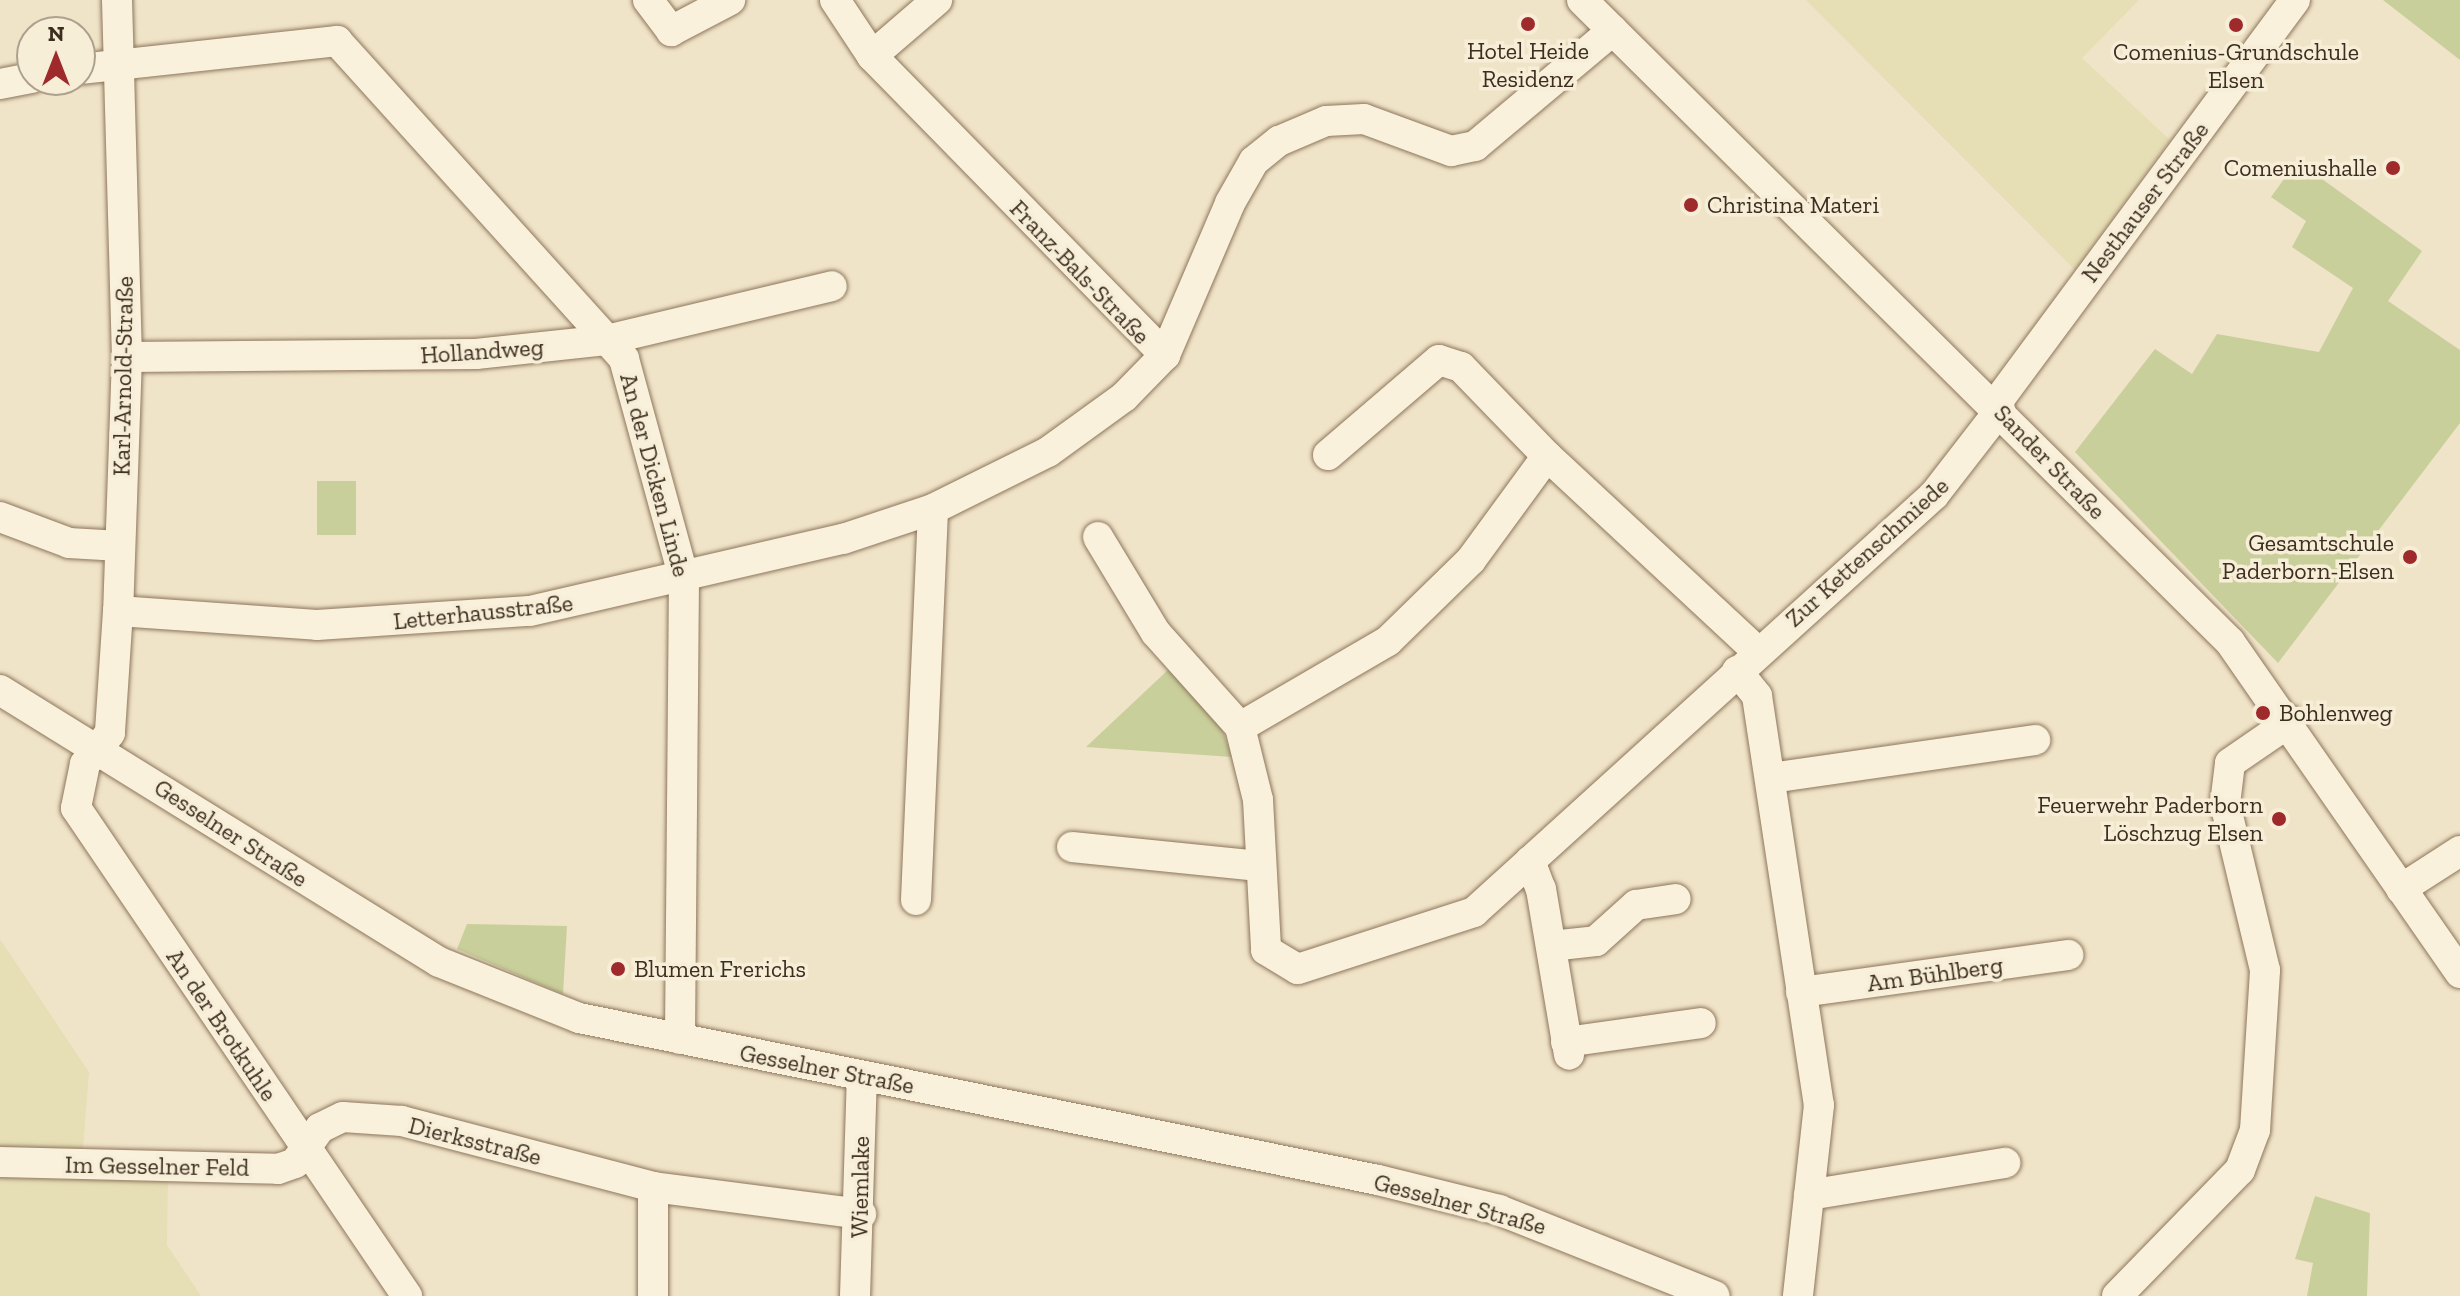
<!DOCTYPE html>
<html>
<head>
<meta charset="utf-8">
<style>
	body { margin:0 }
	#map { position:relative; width:2460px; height:1296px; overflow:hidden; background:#f0e4c8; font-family:"Zilla Slab",serif }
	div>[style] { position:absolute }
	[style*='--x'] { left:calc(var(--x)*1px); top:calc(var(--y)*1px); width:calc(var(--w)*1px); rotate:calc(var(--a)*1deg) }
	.farmland>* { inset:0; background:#e6deb5 }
	.green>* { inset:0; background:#c9cf9b; transform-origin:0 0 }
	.roads { filter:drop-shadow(0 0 2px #8d765c) drop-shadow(0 0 2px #8d765c) }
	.minor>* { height:30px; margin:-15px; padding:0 15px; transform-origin:15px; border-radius:15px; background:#faf1dc }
	.dots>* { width:22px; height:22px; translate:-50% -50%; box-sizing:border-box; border:4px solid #f7eed8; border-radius:50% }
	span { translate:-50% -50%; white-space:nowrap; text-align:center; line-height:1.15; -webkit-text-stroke:7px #f7eed8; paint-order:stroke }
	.poi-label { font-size:24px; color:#3d2e20 }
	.right { translate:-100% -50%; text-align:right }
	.left { translate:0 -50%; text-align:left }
	.street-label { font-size:24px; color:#3d2e20 }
	.north { position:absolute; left:16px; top:16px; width:80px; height:80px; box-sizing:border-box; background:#f7eed8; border:2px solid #ada18e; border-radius:50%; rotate:0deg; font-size:22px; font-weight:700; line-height:32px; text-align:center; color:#3d2e20 }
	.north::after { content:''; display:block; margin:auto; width:28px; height:36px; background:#9e2a2b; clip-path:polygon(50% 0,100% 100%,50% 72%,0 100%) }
</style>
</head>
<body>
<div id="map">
	<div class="farmland">
		<div style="clip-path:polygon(1806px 0,2139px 0,2082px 58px,2170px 140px,2075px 270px)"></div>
		<div style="clip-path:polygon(0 939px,89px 1072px,82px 1161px,0 1159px)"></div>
		<div style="clip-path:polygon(0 1173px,168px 1177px,167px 1245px,201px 1296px,0 1296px)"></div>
	</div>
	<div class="green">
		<div style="clip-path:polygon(2383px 0,2460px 0,2460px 60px,2401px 14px)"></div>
		<div style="clip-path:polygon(2297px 161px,2422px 251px,2388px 301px,2460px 350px,2460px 423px,2278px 663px,2075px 452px,2155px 349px,2192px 374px,2217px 334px,2319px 352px,2353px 288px,2292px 247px,2306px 221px,2271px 197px)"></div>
		<div style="left:356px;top:481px;width:54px;height:39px;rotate:90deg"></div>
		<div style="clip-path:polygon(1170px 668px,1220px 723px,1232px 757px,1086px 747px)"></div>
		<div style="clip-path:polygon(467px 924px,567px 926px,563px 994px,457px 949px)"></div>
		<div style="clip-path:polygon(2315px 1196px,2370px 1213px,2367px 1296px,2307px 1296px,2313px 1263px,2295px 1259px)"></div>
	</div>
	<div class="roads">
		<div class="minor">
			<div style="--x:117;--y:0;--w:357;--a:88.4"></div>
			<div style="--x:127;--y:357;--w:254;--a:92"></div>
			<div style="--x:118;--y:611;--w:122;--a:93.8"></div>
			<div style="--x:110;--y:733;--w:40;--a:129"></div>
			<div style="--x:85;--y:764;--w:45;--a:101.6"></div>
			<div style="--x:76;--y:808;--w:590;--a:55.85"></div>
			<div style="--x:648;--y:0;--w:39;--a:53"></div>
			<div style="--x:671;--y:31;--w:67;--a:-27.7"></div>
			<div style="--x:835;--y:0;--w:67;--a:56.5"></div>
			<div style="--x:872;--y:56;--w:419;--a:45.6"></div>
			<div style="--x:1582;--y:0;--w:912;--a:44.73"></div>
			<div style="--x:2230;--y:642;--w:403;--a:55.2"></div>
			<div style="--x:872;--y:56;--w:86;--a:-40.7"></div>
			<div style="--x:80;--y:69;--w:259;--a:-6.2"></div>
			<div style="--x:337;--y:41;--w:428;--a:47.9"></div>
			<div style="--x:624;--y:359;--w:227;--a:74.7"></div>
			<div style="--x:684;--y:578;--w:461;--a:90.5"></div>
			<div style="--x:0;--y:84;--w:33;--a:-11"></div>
			<div style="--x:127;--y:357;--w:349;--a:-0.5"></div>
			<div style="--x:476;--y:354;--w:131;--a:-6.1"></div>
			<div style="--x:606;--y:340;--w:232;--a:-13.4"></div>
			<div style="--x:1995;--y:405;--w:504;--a:-53.47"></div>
			<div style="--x:1328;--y:455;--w:146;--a:-40.6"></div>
			<div style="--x:1439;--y:360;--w:23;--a:18"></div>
			<div style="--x:1461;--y:367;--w:124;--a:46"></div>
			<div style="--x:0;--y:517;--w:74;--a:20.6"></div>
			<div style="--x:69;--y:543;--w:51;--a:3.4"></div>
			<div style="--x:1098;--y:537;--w:112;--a:58.9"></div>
			<div style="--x:1156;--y:633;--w:126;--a:48.2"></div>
			<div style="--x:118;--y:611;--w:199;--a:4"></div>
			<div style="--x:317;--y:625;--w:213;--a:-3.8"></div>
			<div style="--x:530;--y:611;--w:321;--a:-13"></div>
			<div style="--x:843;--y:539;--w:95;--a:-18.4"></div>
			<div style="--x:933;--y:509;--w:128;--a:-26.4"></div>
			<div style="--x:1048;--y:452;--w:94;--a:-35.9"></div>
			<div style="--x:1124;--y:397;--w:59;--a:-45.7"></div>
			<div style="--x:1165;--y:355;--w:165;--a:-66.8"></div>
			<div style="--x:1230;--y:203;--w:48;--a:-60.3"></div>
			<div style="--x:1254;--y:161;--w:32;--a:-39"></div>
			<div style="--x:1279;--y:141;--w:51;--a:-23.1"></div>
			<div style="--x:1326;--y:121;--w:38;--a:-3"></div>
			<div style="--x:1364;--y:119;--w:93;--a:20.2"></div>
			<div style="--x:1451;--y:151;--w:25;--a:-12"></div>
			<div style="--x:1475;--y:146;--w:180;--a:-40"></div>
			<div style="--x:1757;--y:651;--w:287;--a:-137.1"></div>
			<div style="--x:1547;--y:456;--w:129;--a:126.2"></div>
			<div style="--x:1471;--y:560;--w:116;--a:135.7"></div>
			<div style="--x:1388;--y:641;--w:171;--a:149.8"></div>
			<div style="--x:1240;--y:727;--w:75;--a:76.1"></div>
			<div style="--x:1258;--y:800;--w:150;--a:86.9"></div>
			<div style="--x:1266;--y:950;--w:37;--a:31"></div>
			<div style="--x:1298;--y:969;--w:185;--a:-17.9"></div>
			<div style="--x:1474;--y:912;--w:621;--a:-42.19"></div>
			<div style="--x:1934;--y:495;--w:108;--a:-52.2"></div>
			<div style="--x:1737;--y:671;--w:32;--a:51"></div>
			<div style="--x:1757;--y:696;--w:414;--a:81.4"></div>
			<div style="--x:1819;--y:1105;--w:192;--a:96.3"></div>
			<div style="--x:0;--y:690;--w:516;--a:31.78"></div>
			<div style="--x:439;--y:962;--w:151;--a:21.8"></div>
			<div style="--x:579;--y:1018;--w:815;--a:11.46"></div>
			<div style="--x:1378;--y:1180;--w:125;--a:13.9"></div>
			<div style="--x:1499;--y:1210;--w:232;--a:21.7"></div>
			<div style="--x:1771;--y:778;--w:267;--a:-8.2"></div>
			<div style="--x:1072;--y:847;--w:188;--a:5.8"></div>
			<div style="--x:1530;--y:861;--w:30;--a:69"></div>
			<div style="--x:1541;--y:889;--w:168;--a:80.4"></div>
			<div style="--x:2401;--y:889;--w:70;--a:-32.8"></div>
			<div style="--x:916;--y:900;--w:391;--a:-87.5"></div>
			<div style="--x:1551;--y:946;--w:45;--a:-6.3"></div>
			<div style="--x:1596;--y:941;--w:54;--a:-42"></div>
			<div style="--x:1636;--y:905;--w:40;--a:-8.5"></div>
			<div style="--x:1801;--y:992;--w:270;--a:-7.9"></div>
			<div style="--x:1566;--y:1042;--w:136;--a:-8"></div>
			<div style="--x:0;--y:1162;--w:278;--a:1.4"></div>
			<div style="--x:278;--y:1169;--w:18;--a:-19"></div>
			<div style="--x:295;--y:1163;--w:43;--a:-54.5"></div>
			<div style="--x:320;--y:1128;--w:25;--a:-26"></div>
			<div style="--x:343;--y:1117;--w:59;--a:3.9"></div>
			<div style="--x:402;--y:1121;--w:260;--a:14.7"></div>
			<div style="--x:653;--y:1187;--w:210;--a:7.4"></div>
			<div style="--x:653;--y:1187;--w:109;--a:90"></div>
			<div style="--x:1809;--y:1195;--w:199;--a:-9.3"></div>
			<div style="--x:855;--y:1296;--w:219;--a:-88.2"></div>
			<div style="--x:2117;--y:1296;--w:176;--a:-45.7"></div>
			<div style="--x:2240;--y:1170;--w:43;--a:-69.4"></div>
			<div style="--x:2255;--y:1130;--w:160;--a:-86.4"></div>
			<div style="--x:2265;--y:970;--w:171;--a:-103.5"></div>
			<div style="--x:2225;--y:804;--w:41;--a:-83"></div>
			<div style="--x:2230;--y:763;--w:74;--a:-34.5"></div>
		</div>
	</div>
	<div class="dots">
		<div style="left:1528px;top:24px;background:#9e2a2b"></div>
		<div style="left:2236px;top:25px;background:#9e2a2b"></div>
		<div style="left:2393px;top:168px;background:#9e2a2b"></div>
		<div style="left:1691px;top:205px;background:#9e2a2b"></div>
		<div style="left:2410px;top:557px;background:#9e2a2b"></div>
		<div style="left:2263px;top:713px;background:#9e2a2b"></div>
		<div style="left:2279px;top:819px;background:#9e2a2b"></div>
		<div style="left:618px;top:969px;background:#9e2a2b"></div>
	</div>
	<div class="poi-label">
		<span style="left:1528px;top:65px">Hotel Heide<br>Residenz</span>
		<span style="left:2236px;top:66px">Comenius-Grundschule<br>Elsen</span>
		<span class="right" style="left:2377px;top:168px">Comeniushalle</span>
		<span class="left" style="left:1707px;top:205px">Christina Materi</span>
		<span class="right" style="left:2394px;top:557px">Gesamtschule<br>Paderborn-Elsen</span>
		<span class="left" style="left:2279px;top:713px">Bohlenweg</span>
		<span class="right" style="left:2263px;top:819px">Feuerwehr Paderborn<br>Löschzug Elsen</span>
		<span class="left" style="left:634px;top:969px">Blumen Frerichs</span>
	</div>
	<div class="street-label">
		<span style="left:2145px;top:202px;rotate:-53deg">Nesthauser Straße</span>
		<span style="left:1080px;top:272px;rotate:46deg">Franz-Bals-Straße</span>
		<span style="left:482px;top:351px;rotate:-4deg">Hollandweg</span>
		<span style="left:123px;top:376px;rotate:-89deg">Karl-Arnold-Straße</span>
		<span style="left:2050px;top:462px;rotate:46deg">Sander Straße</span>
		<span style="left:655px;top:475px;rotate:75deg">An der Dicken Linde</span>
		<span style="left:1867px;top:552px;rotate:-42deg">Zur Kettenschmiede</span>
		<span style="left:483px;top:612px;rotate:-6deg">Letterhausstraße</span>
		<span style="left:231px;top:833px;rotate:33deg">Gesselner Straße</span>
		<span style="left:1935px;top:974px;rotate:-8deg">Am Bühlberg</span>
		<span style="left:222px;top:1025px;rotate:56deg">An der Brotkuhle</span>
		<span style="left:827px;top:1069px;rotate:11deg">Gesselner Straße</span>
		<span style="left:475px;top:1141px;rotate:14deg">Dierksstraße</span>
		<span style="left:157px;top:1166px;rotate:1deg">Im Gesselner Feld</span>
		<span style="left:860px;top:1187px;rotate:-89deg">Wiemlake</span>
		<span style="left:1460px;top:1204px;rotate:15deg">Gesselner Straße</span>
	</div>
	<div class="north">N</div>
</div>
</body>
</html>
